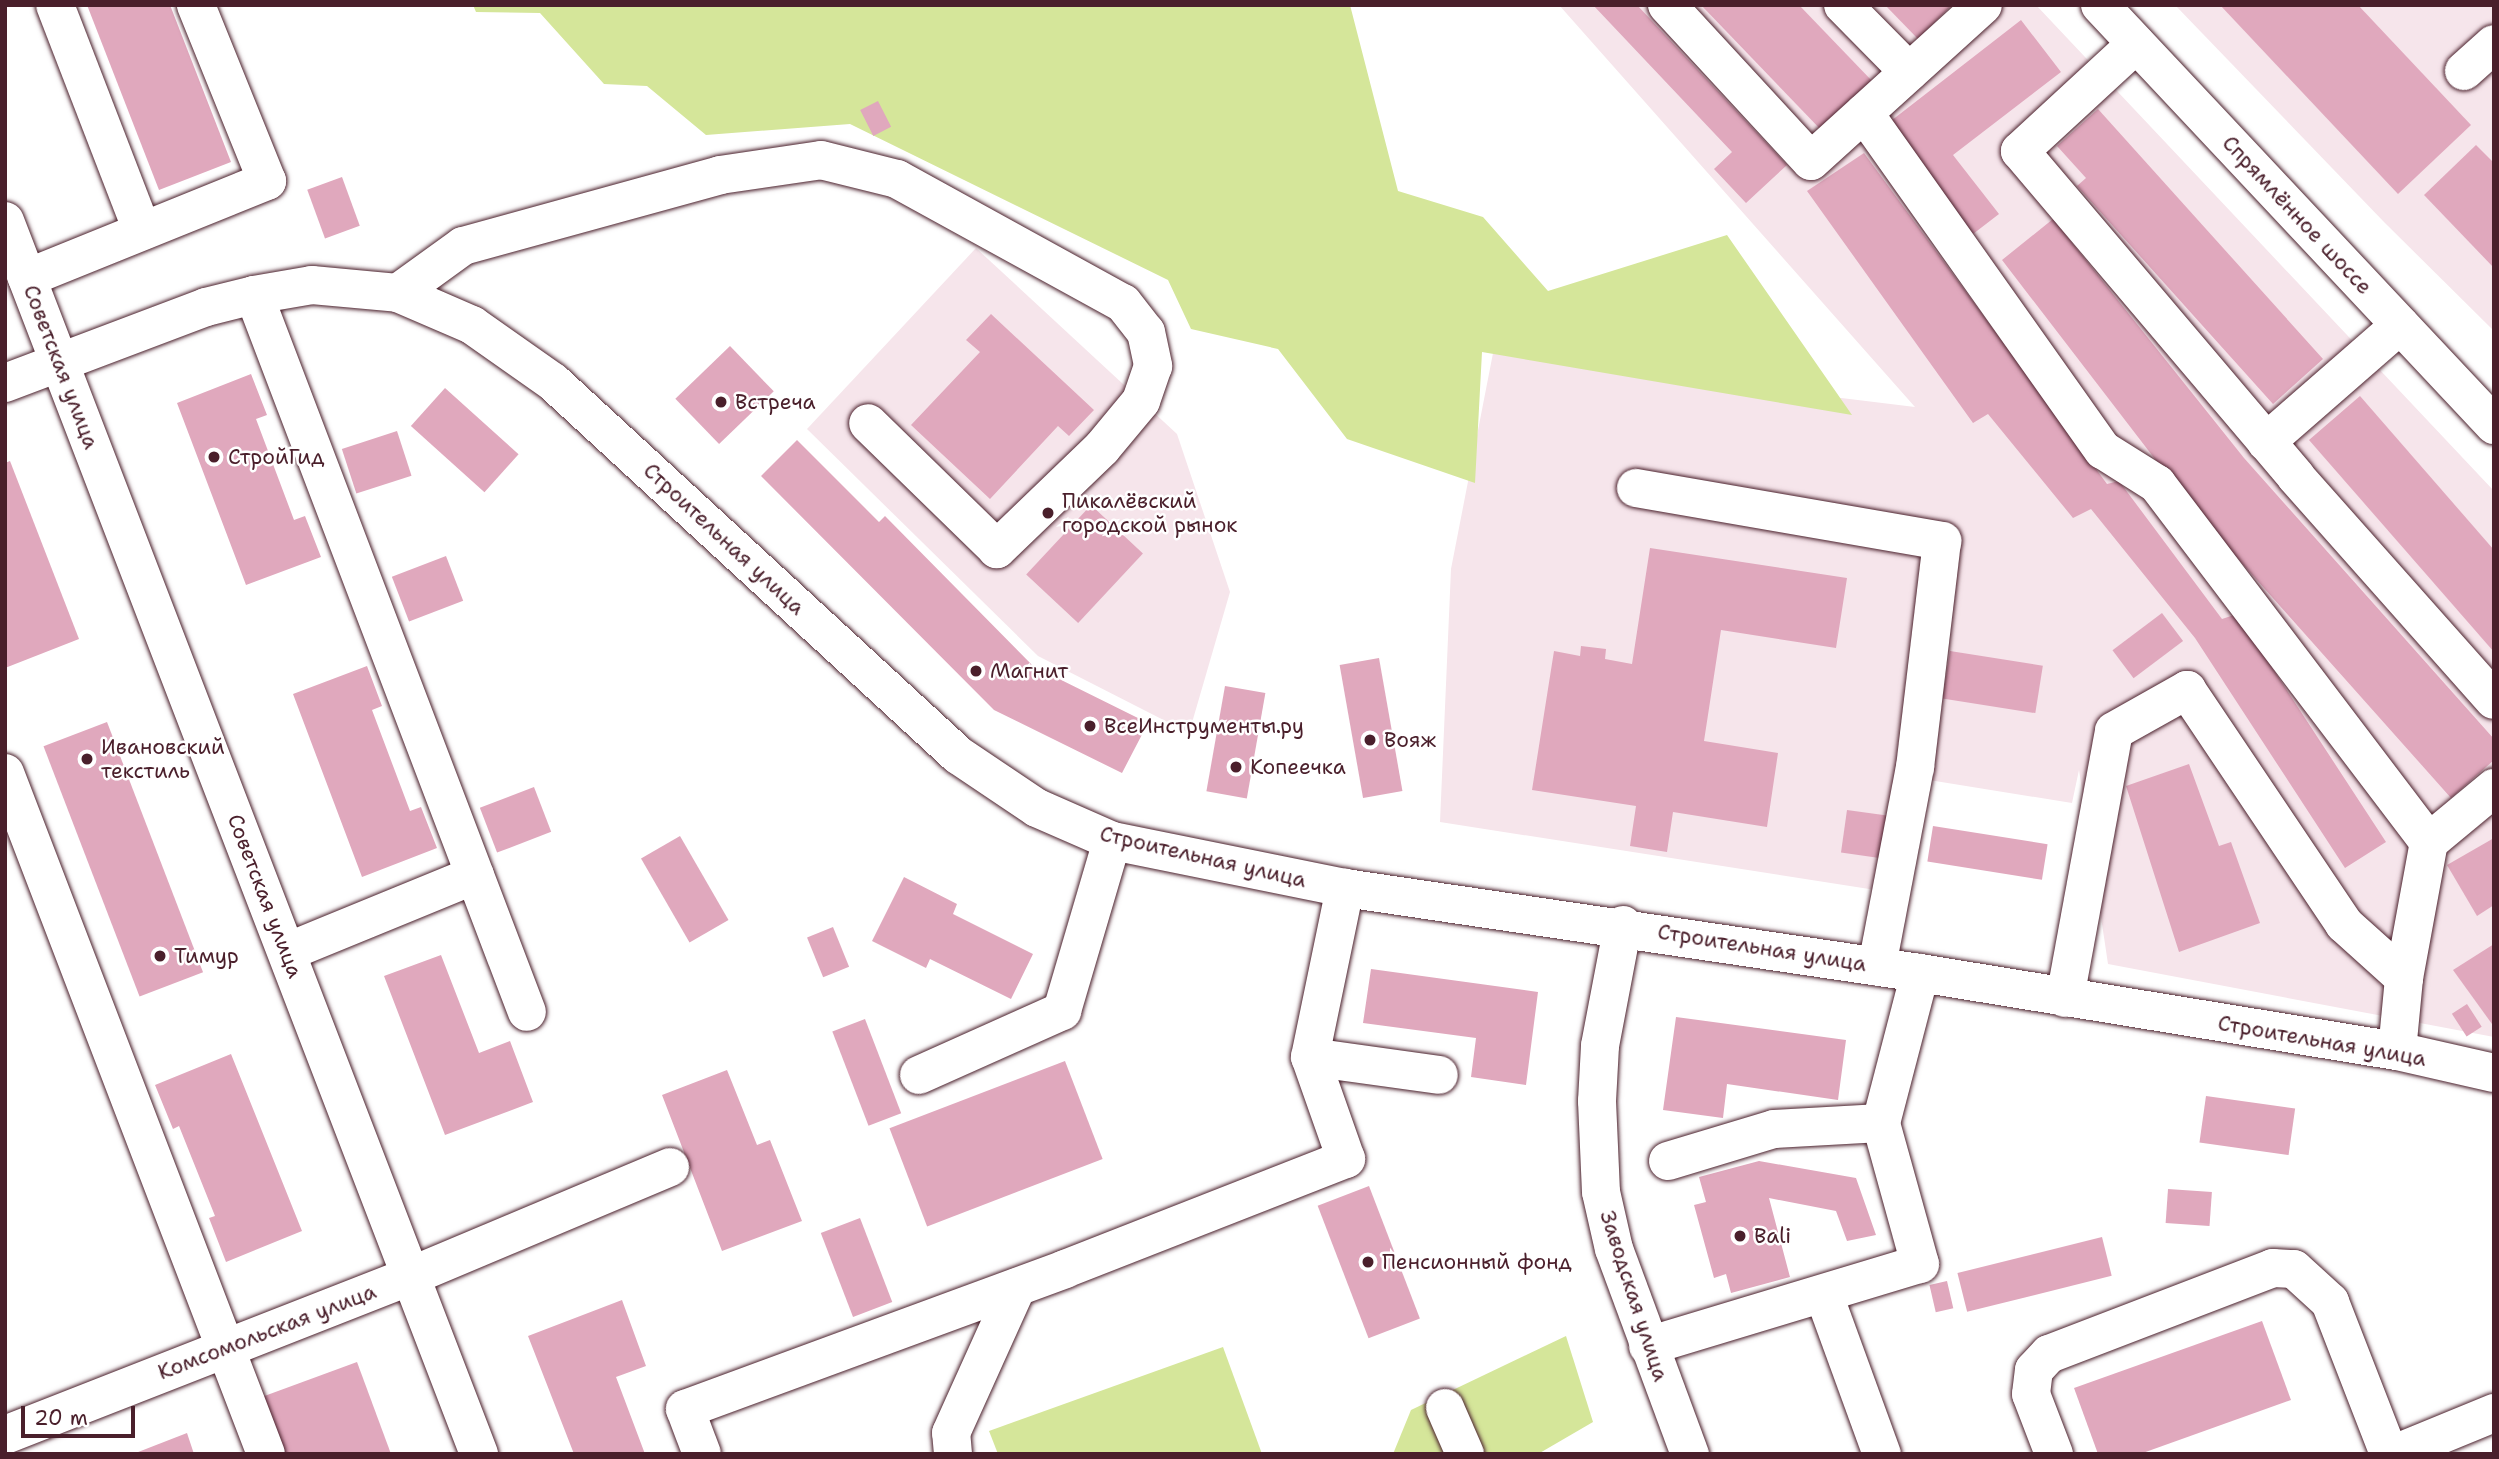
<!DOCTYPE html>
<html>
<head>
<meta charset="utf-8">
<style>
	body { margin:0 }
	#map { position:relative; width:2499px; height:1459px; overflow:hidden; background:#fff; font-family:"Shantell Sans",sans-serif }
	div>[style] { position:absolute }
	[style*='--x'] { left:calc(var(--x)*1px); top:calc(var(--y)*1px); width:calc(var(--w)*1px); rotate:calc(var(--a)*1deg) }
	.built>* { inset:0; background:#f6e5eb }
	.green>* { inset:0; background:#d5e69a }
	.building>* { inset:0; background:#e0a8bd; transform-origin:0 0 }
	.roads { filter:drop-shadow(0 0 2px #4a1f2b) drop-shadow(0 0 2px #4a1f2b) }
	.minor>* { height:38px; margin:-19px; padding:0 19px; transform-origin:19px; border-radius:19px; background:#fff }
	.major>* { height:38px; margin:-19px; padding:0 19px; transform-origin:19px; border-radius:19px; background:#fff }
	.dots>* { width:19px; height:19px; translate:-50% -50%; box-sizing:border-box; border:4px solid #fff; border-radius:50% }
	span { translate:-50% -50%; white-space:nowrap; text-align:center; line-height:1.15; -webkit-text-stroke:5px #fff; paint-order:stroke }
	.street-label { font-size:21px; color:#4a1f2b }
	.poi-label { font-size:21px; color:#4a1f2b }
	.left { translate:0 -50%; text-align:left }
	.frame { position:absolute; inset:0; border:7px solid #4a1f2b; pointer-events:none }
	.scale { position:absolute; left:21px; top:1406px; width:114px; height:32px; box-sizing:border-box; border:4px solid #4a1f2b; border-top:0; padding-left:9px; font-size:21px; line-height:24px; white-space:nowrap; color:#4a1f2b; -webkit-text-stroke:5px #fff; paint-order:stroke }
</style>
</head>
<body>
<div id="map">
	<div class="built">
		<div style="clip-path:polygon(1559px 5px,2036px 5px,2494px 491px,2494px 1037px,2108px 964px,2079px 770px,2072px 803px,1929px 780px,1882px 891px,1440px 822px,1451px 569px,1494px 348px,1719px 383px,1915px 407px)"></div>
		<div style="clip-path:polygon(2175px 5px,2494px 5px,2494px 331px,2384px 222px)"></div>
		<div style="clip-path:polygon(976px 248px,1177px 434px,1230px 592px,1189px 733px,1038px 656px,807px 429px)"></div>
	</div>
	<div class="green">
		<div style="clip-path:polygon(473px 5px,1350px 5px,1398px 191px,1483px 217px,1548px 291px,1727px 235px,1852px 415px,1482px 352px,1475px 483px,1347px 439px,1278px 349px,1191px 329px,1168px 280px,850px 124px,706px 135px,647px 86px,604px 84px,540px 13px,476px 12px)"></div>
		<div style="clip-path:polygon(1566px 1336px,1593px 1422px,1538px 1454px,1393px 1454px,1411px 1410px)"></div>
		<div style="clip-path:polygon(1223px 1347px,1262px 1454px,998px 1454px,989px 1431px)"></div>
	</div>
	<div class="building">
		<div style="clip-path:polygon(87px 5px,170px 5px,231px 162px,159px 190px)"></div>
		<div style="clip-path:polygon(1593px 5px,1637px 5px,1787px 165px,1746px 203px,1714px 169px,1732px 152px)"></div>
		<div style="clip-path:polygon(1701px 5px,1799px 5px,1874px 83px,1823px 132px)"></div>
		<div style="clip-path:polygon(1885px 5px,1952px 5px,1918px 39px)"></div>
		<div style="clip-path:polygon(2220px 5px,2358px 5px,2471px 125px,2398px 194px)"></div>
		<div style="clip-path:polygon(2021px 20px,2061px 72px,1953px 155px,1999px 214px,1973px 234px,1887px 124px)"></div>
		<div style="left:878px;top:101px;width:29px;height:20px;rotate:63deg"></div>
		<div style="clip-path:polygon(2098px 109px,2323px 359px,2273px 404px,2077px 186px,2086px 178px,2057px 146px)"></div>
		<div style="clip-path:polygon(2476px 145px,2494px 163px,2494px 268px,2424px 195px)"></div>
		<div style="clip-path:polygon(1864px 153px,2107px 484px,2119px 481px,2222px 619px,2237px 614px,2386px 842px,2345px 868px,2195px 638px,2091px 509px,2073px 518px,1988px 414px,1973px 423px,1807px 191px)"></div>
		<div style="left:342px;top:177px;width:52px;height:37px;rotate:70deg"></div>
		<div style="clip-path:polygon(2053px 219px,2244px 458px,2494px 739px,2494px 760px,2451px 798px,2191px 506px,2002px 260px)"></div>
		<div style="clip-path:polygon(991px 314px,1094px 410px,1069px 436px,1058px 426px,990px 499px,911px 425px,980px 352px,966px 340px)"></div>
		<div style="left:730px;top:346px;width:63px;height:76px;rotate:46deg"></div>
		<div style="clip-path:polygon(251px 374px,267px 415px,256px 419px,294px 520px,305px 516px,321px 557px,246px 585px,177px 403px)"></div>
		<div style="left:445px;top:388px;width:99px;height:51px;rotate:42deg"></div>
		<div style="clip-path:polygon(2360px 396px,2494px 550px,2494px 652px,2309px 440px)"></div>
		<div style="left:397px;top:431px;width:47px;height:58px;rotate:72deg"></div>
		<div style="clip-path:polygon(797px 440px,879px 522px,885px 516px,1033px 666px,1148px 723px,1122px 773px,994px 710px,761px 476px)"></div>
		<div style="clip-path:polygon(10px 461px,79px 639px,5px 668px,5px 463px)"></div>
		<div style="left:1091px;top:505px;width:71px;height:95px;rotate:43deg"></div>
		<div style="clip-path:polygon(1650px 548px,1847px 578px,1836px 648px,1721px 630px,1704px 741px,1778px 753px,1767px 827px,1673px 812px,1667px 852px,1630px 846px,1636px 806px,1532px 790px,1554px 651px,1580px 656px,1581px 646px,1606px 649px,1605px 659px,1632px 664px)"></div>
		<div style="left:446px;top:556px;width:48px;height:58px;rotate:69deg"></div>
		<div style="left:2162px;top:613px;width:35px;height:62px;rotate:53deg"></div>
		<div style="left:1950px;top:651px;width:94px;height:48px;rotate:9deg"></div>
		<div style="left:1379px;top:658px;width:135px;height:40px;rotate:80deg"></div>
		<div style="clip-path:polygon(367px 666px,382px 706px,372px 710px,410px 811px,421px 807px,437px 848px,362px 877px,293px 694px)"></div>
		<div style="left:1225px;top:686px;width:41px;height:107px;rotate:10deg"></div>
		<div style="left:107px;top:722px;width:268px;height:68px;rotate:69deg"></div>
		<div style="clip-path:polygon(2189px 764px,2219px 846px,2231px 842px,2260px 923px,2179px 952px,2126px 786px)"></div>
		<div style="left:534px;top:787px;width:48px;height:58px;rotate:69deg"></div>
		<div style="left:1847px;top:810px;width:44px;height:43px;rotate:8deg"></div>
		<div style="left:1933px;top:826px;width:116px;height:36px;rotate:9deg"></div>
		<div style="left:680px;top:836px;width:97px;height:45px;rotate:60deg"></div>
		<div style="clip-path:polygon(2494px 838px,2494px 905px,2477px 916px,2447px 865px)"></div>
		<div style="clip-path:polygon(904px 877px,957px 904px,953px 914px,1033px 954px,1011px 999px,930px 959px,926px 968px,872px 941px)"></div>
		<div style="left:833px;top:927px;width:43px;height:28px;rotate:68deg"></div>
		<div style="clip-path:polygon(2494px 944px,2494px 1023px,2492px 1024px,2453px 970px)"></div>
		<div style="clip-path:polygon(441px 955px,479px 1053px,510px 1041px,533px 1102px,445px 1135px,384px 976px)"></div>
		<div style="clip-path:polygon(1371px 969px,1538px 992px,1526px 1085px,1471px 1077px,1476px 1038px,1363px 1023px)"></div>
		<div style="left:2467px;top:1004px;width:27px;height:18px;rotate:57deg"></div>
		<div style="clip-path:polygon(1676px 1017px,1846px 1040px,1838px 1100px,1727px 1084px,1723px 1118px,1663px 1110px)"></div>
		<div style="left:865px;top:1019px;width:101px;height:35px;rotate:69deg"></div>
		<div style="clip-path:polygon(231px 1054px,302px 1231px,226px 1262px,209px 1218px,215px 1216px,179px 1126px,173px 1129px,155px 1085px)"></div>
		<div style="left:1065px;top:1061px;width:105px;height:188px;rotate:69deg"></div>
		<div style="clip-path:polygon(727px 1070px,757px 1145px,770px 1140px,802px 1221px,722px 1251px,662px 1095px)"></div>
		<div style="left:2206px;top:1096px;width:90px;height:47px;rotate:8deg"></div>
		<div style="clip-path:polygon(1759px 1161px,1856px 1178px,1876px 1235px,1847px 1241px,1836px 1211px,1769px 1198px,1790px 1277px,1731px 1293px,1726px 1274px,1714px 1278px,1694px 1205px,1706px 1202px,1699px 1177px)"></div>
		<div style="left:1369px;top:1186px;width:142px;height:55px;rotate:69deg"></div>
		<div style="left:2168px;top:1189px;width:44px;height:34px;rotate:4deg"></div>
		<div style="left:860px;top:1218px;width:90px;height:42px;rotate:69deg"></div>
		<div style="left:2102px;top:1237px;width:40px;height:149px;rotate:76deg"></div>
		<div style="left:1947px;top:1281px;width:28px;height:18px;rotate:77deg"></div>
		<div style="clip-path:polygon(622px 1300px,646px 1366px,616px 1377px,645px 1454px,574px 1454px,528px 1336px)"></div>
		<div style="clip-path:polygon(2262px 1321px,2291px 1400px,2140px 1454px,2098px 1454px,2074px 1388px)"></div>
		<div style="clip-path:polygon(357px 1362px,391px 1454px,280px 1454px,259px 1398px)"></div>
		<div style="clip-path:polygon(187px 1433px,194px 1454px,133px 1454px)"></div>
	</div>
	<div class="roads">
		<div class="minor">
			<div style="--x:55;--y:5;--w:242;--a:68.9"></div>
			<div style="--x:1667;--y:5;--w:212;--a:47.3"></div>
			<div style="--x:1811;--y:161;--w:232;--a:-42.2"></div>
			<div style="--x:1843;--y:5;--w:94;--a:45.4"></div>
			<div style="--x:2136;--y:44;--w:158;--a:137.3"></div>
			<div style="--x:2020;--y:151;--w:427;--a:49.7"></div>
			<div style="--x:2296;--y:477;--w:298;--a:48.4"></div>
			<div style="--x:2464;--y:71;--w:40;--a:-42"></div>
			<div style="--x:1864;--y:113;--w:413;--a:54.7"></div>
			<div style="--x:2103;--y:450;--w:64;--a:32.2"></div>
			<div style="--x:2157;--y:484;--w:450;--a:52.8"></div>
			<div style="--x:5;--y:221;--w:1321;--a:68.97"></div>
			<div style="--x:27;--y:278;--w:259;--a:-22"></div>
			<div style="--x:267;--y:181;--w:190;--a:-112"></div>
			<div style="--x:398;--y:293;--w:80;--a:-35.9"></div>
			<div style="--x:463;--y:246;--w:267;--a:-15.4"></div>
			<div style="--x:720;--y:175;--w:102;--a:-8.4"></div>
			<div style="--x:821;--y:160;--w:78;--a:14"></div>
			<div style="--x:897;--y:179;--w:258;--a:28.8"></div>
			<div style="--x:1123;--y:303;--w:37;--a:52"></div>
			<div style="--x:1146;--y:332;--w:35;--a:78"></div>
			<div style="--x:1153;--y:366;--w:37;--a:109"></div>
			<div style="--x:1141;--y:401;--w:61;--a:129.7"></div>
			<div style="--x:1102;--y:448;--w:146;--a:136.1"></div>
			<div style="--x:997;--y:549;--w:180;--a:-135.7"></div>
			<div style="--x:254;--y:295;--w:767;--a:69.16"></div>
			<div style="--x:5;--y:383;--w:215;--a:-20.7"></div>
			<div style="--x:206;--y:307;--w:49;--a:-14"></div>
			<div style="--x:254;--y:295;--w:59;--a:-9.8"></div>
			<div style="--x:312;--y:285;--w:86;--a:5.3"></div>
			<div style="--x:398;--y:293;--w:81;--a:23.4"></div>
			<div style="--x:472;--y:325;--w:99;--a:35.1"></div>
			<div style="--x:553;--y:382;--w:551;--a:42.64"></div>
			<div style="--x:958;--y:755;--w:95;--a:33.9"></div>
			<div style="--x:1037;--y:808;--w:82;--a:23.7"></div>
			<div style="--x:1112;--y:841;--w:238;--a:11.4"></div>
			<div style="--x:1345;--y:888;--w:581;--a:8.41"></div>
			<div style="--x:1920;--y:973;--w:483;--a:9.3"></div>
			<div style="--x:2397;--y:1051;--w:99;--a:12.8"></div>
			<div style="--x:2266;--y:442;--w:178;--a:-41.1"></div>
			<div style="--x:1636;--y:488;--w:311;--a:9.8"></div>
			<div style="--x:1942;--y:541;--w:228;--a:96.8"></div>
			<div style="--x:1915;--y:767;--w:203;--a:100.8"></div>
			<div style="--x:5;--y:773;--w:729;--a:69.03"></div>
			<div style="--x:1623;--y:925;--w:123;--a:100.8"></div>
			<div style="--x:1600;--y:1046;--w:55;--a:93.1"></div>
			<div style="--x:1597;--y:1101;--w:91;--a:87.5"></div>
			<div style="--x:1601;--y:1192;--w:58;--a:77.2"></div>
			<div style="--x:1614;--y:1249;--w:219;--a:69.7"></div>
			<div style="--x:287;--y:952;--w:203;--a:-22.3"></div>
			<div style="--x:2065;--y:998;--w:271;--a:-79.6"></div>
			<div style="--x:2114;--y:731;--w:84;--a:-29.3"></div>
			<div style="--x:2187;--y:690;--w:282;--a:56.1"></div>
			<div style="--x:2344;--y:924;--w:81;--a:42"></div>
			<div style="--x:2397;--y:1051;--w:73;--a:-84.5"></div>
			<div style="--x:2404;--y:978;--w:138;--a:-79.6"></div>
			<div style="--x:2429;--y:842;--w:85;--a:-39.7"></div>
			<div style="--x:1310;--y:1057;--w:130;--a:7.9"></div>
			<div style="--x:919;--y:1075;--w:157;--a:-24.1"></div>
			<div style="--x:1062;--y:1011;--w:177;--a:-73.6"></div>
			<div style="--x:1668;--y:1161;--w:111;--a:-16.8"></div>
			<div style="--x:1774;--y:1129;--w:107;--a:-3.2"></div>
			<div style="--x:1881;--y:1123;--w:155;--a:-75.4"></div>
			<div style="--x:1824;--y:1295;--w:169;--a:70"></div>
			<div style="--x:1648;--y:1346;--w:284;--a:-16.8"></div>
			<div style="--x:1920;--y:1264;--w:146;--a:-105.5"></div>
			<div style="--x:1445;--y:1408;--w:50;--a:66.5"></div>
			<div style="--x:5;--y:1435;--w:436;--a:-21.4"></div>
			<div style="--x:411;--y:1276;--w:281;--a:-22.8"></div>
			<div style="--x:702;--y:1454;--w:48;--a:-110.7"></div>
			<div style="--x:685;--y:1409;--w:405;--a:-20.2"></div>
			<div style="--x:1065;--y:1269;--w:302;--a:-21.4"></div>
			<div style="--x:1346;--y:1159;--w:108;--a:-109.4"></div>
			<div style="--x:1310;--y:1057;--w:173;--a:-78.3"></div>
			<div style="--x:953;--y:1454;--w:21;--a:-95"></div>
			<div style="--x:951;--y:1433;--w:160;--a:-65.7"></div>
			<div style="--x:2054;--y:1454;--w:64;--a:-111"></div>
			<div style="--x:2031;--y:1394;--w:24;--a:-83"></div>
			<div style="--x:2034;--y:1370;--w:22;--a:-47"></div>
			<div style="--x:2049;--y:1354;--w:240;--a:-21"></div>
			<div style="--x:2273;--y:1268;--w:21;--a:3"></div>
			<div style="--x:2294;--y:1269;--w:49;--a:42.5"></div>
			<div style="--x:2330;--y:1302;--w:163;--a:68.8"></div>
			<div style="--x:2394;--y:1454;--w:108;--a:-22.3"></div>
		</div>
		<div class="major">
			<div style="--x:2100;--y:5;--w:576;--a:46.83"></div>
		</div>
	</div>
	<div class="dots">
		<div style="left:721px;top:402px;background:#4a1f2b"></div>
		<div style="left:214px;top:457px;background:#4a1f2b"></div>
		<div style="left:1048px;top:513px;background:#4a1f2b"></div>
		<div style="left:976px;top:671px;background:#4a1f2b"></div>
		<div style="left:1090px;top:726px;background:#4a1f2b"></div>
		<div style="left:1370px;top:740px;background:#4a1f2b"></div>
		<div style="left:87px;top:759px;background:#4a1f2b"></div>
		<div style="left:1236px;top:767px;background:#4a1f2b"></div>
		<div style="left:160px;top:956px;background:#4a1f2b"></div>
		<div style="left:1740px;top:1236px;background:#4a1f2b"></div>
		<div style="left:1368px;top:1262px;background:#4a1f2b"></div>
	</div>
	<div class="street-label">
		<span style="left:2297px;top:215px;rotate:47deg">Спрямлённое шоссе</span>
		<span style="left:61px;top:367px;rotate:69deg">Советская улица</span>
		<span style="left:724px;top:539px;rotate:43deg">Строительная улица</span>
		<span style="left:1203px;top:857px;rotate:13deg">Строительная улица</span>
		<span style="left:265px;top:896px;rotate:69deg">Советская улица</span>
		<span style="left:1762px;top:948px;rotate:9deg">Строительная улица</span>
		<span style="left:2322px;top:1041px;rotate:10deg">Строительная улица</span>
		<span style="left:1634px;top:1296px;rotate:72deg">Заводская улица</span>
		<span style="left:267px;top:1332px;rotate:-21deg">Комсомольская улица</span>
	</div>
	<div class="poi-label">
		<span class="left" style="left:735px;top:402px">Встреча</span>
		<span class="left" style="left:228px;top:457px">СтройГид</span>
		<span class="left" style="left:1062px;top:513px">Пикалёвский<br>городской рынок</span>
		<span class="left" style="left:990px;top:671px">Магнит</span>
		<span class="left" style="left:1104px;top:726px">ВсеИнструменты.ру</span>
		<span class="left" style="left:1384px;top:740px">Вояж</span>
		<span class="left" style="left:101px;top:759px">Ивановский<br>текстиль</span>
		<span class="left" style="left:1250px;top:767px">Копеечка</span>
		<span class="left" style="left:174px;top:956px">Тимур</span>
		<span class="left" style="left:1754px;top:1236px">Bali</span>
		<span class="left" style="left:1382px;top:1262px">Пенсионный фонд</span>
	</div>
	<div class="frame"></div>
	<div class="scale">20 m</div>
</div>
</body>
</html>
